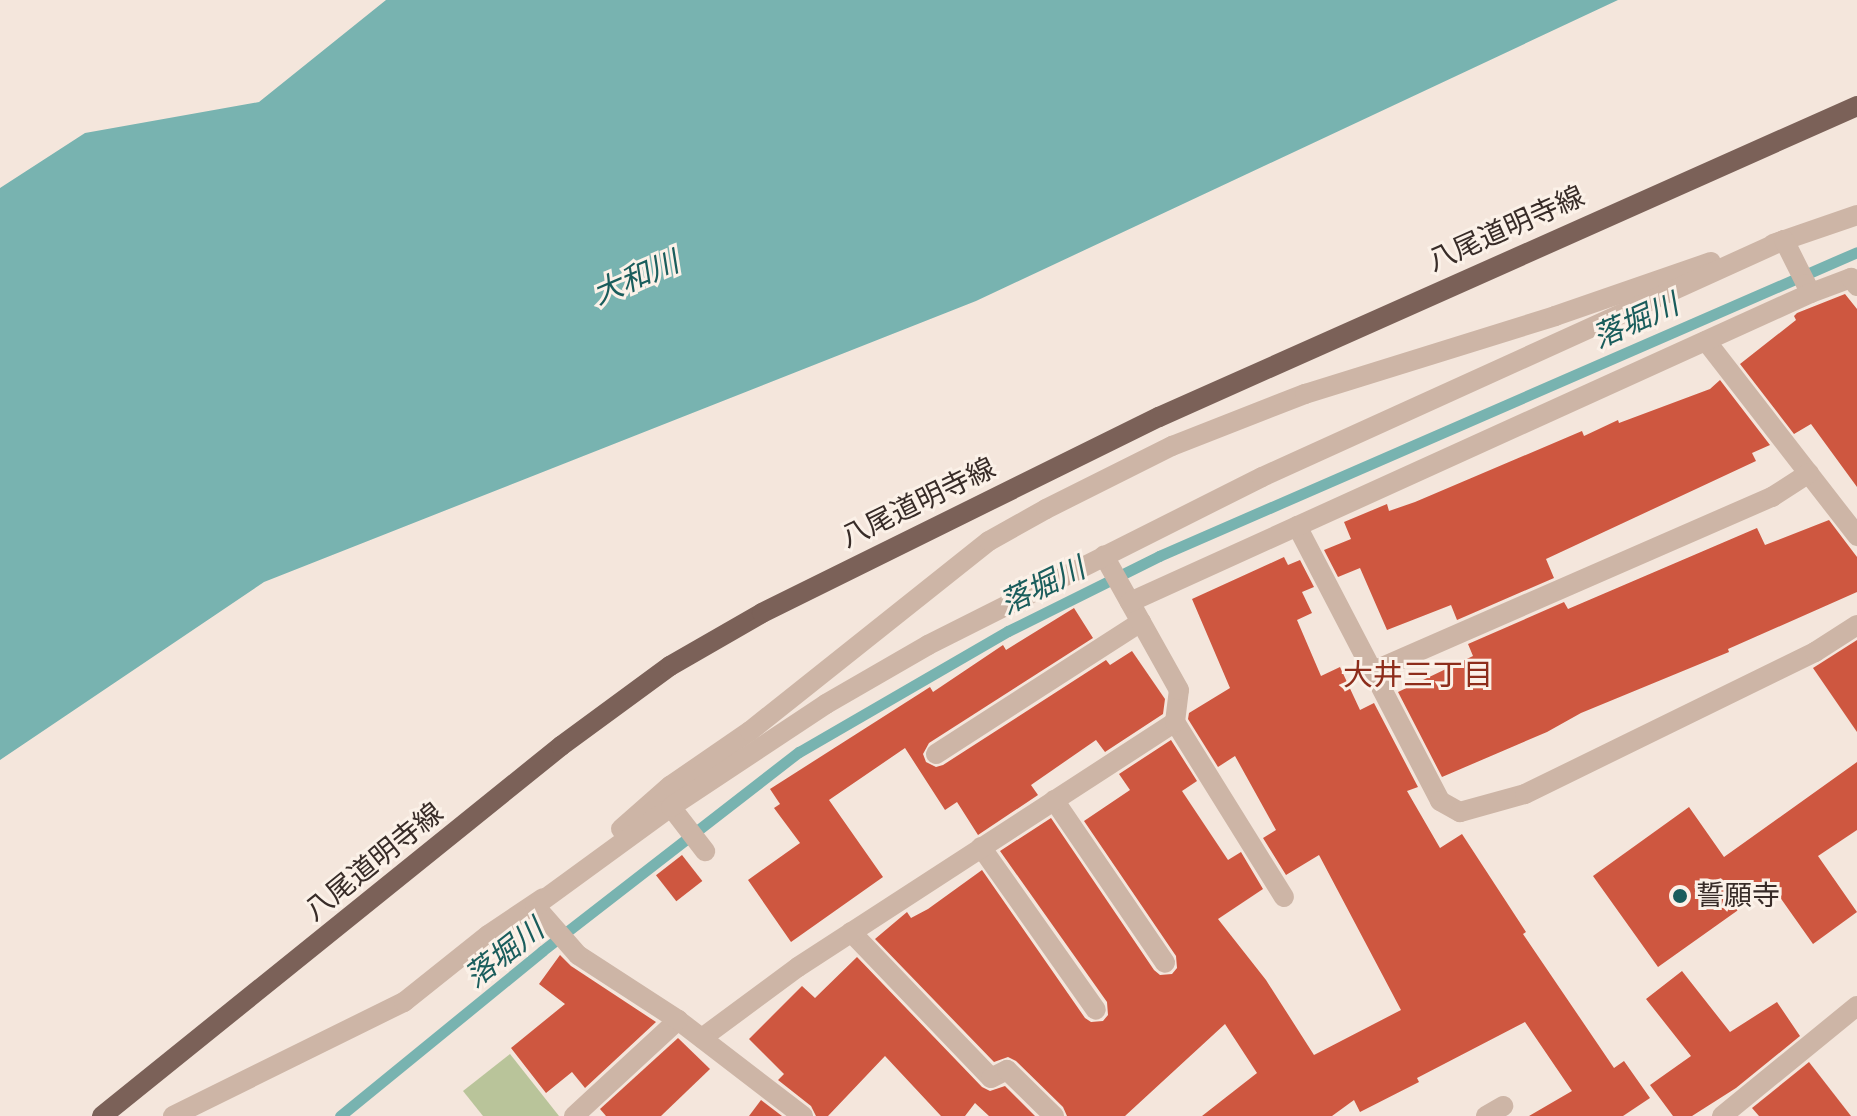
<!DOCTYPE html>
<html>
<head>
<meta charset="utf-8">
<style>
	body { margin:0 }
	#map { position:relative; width:1857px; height:1116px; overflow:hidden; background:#f4e6dc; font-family:"Varela Round","Noto Sans JP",sans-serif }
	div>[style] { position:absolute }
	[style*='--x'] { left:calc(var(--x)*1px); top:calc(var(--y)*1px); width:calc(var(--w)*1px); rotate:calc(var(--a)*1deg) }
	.green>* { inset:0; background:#b9c49a }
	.water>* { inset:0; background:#78b3b0 }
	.stream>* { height:11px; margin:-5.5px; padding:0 5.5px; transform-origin:5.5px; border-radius:5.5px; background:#78b3b0 }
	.building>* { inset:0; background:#ce5740; transform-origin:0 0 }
	.minor>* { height:20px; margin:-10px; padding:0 10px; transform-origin:10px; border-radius:10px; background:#cdb5a6 }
	.major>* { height:20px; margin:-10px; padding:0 10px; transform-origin:10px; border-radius:10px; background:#7b6158 }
	.dots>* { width:22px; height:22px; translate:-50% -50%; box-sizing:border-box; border:4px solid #fbf1e8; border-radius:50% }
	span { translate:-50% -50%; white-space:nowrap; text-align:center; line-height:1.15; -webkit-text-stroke:6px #fbf1e8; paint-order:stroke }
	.street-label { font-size:28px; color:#382c28 }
	.poi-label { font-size:28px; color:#382c28 }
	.left { translate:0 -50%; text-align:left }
	.water-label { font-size:30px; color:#1a5d5c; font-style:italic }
	.neighbourhood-label { font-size:30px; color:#8d2d1b }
</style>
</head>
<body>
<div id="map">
	<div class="green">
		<div style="clip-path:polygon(510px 1054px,559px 1116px,483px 1116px,463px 1091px)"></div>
	</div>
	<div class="water">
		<div style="clip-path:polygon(386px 0,1618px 0,976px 301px,264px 582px,0 760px,0 188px,85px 133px,259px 102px)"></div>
	</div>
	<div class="stream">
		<div style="--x:340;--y:1116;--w:261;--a:-39.2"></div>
		<div style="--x:542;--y:951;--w:325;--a:-37.8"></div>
		<div style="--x:799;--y:752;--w:241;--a:-30.1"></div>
		<div style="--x:1008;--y:631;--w:169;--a:-26.4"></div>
		<div style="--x:1159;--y:556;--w:761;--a:-23.53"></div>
	</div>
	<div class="building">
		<div style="clip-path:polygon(1845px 294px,1857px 309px,1857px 487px,1811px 424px,1794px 434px,1740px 364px,1796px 320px,1794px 316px,1797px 313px)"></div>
		<div style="clip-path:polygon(1720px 380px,1770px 445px,1752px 453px,1756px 461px,1546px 559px,1554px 578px,1457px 620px,1451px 605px,1387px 630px,1360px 568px,1338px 577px,1324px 550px,1351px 539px,1344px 522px,1387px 504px,1389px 511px,1415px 502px,1582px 431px,1584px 436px,1618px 420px,1619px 423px,1710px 389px)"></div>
		<div style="clip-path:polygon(1829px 520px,1857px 557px,1857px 592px,1728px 649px,1729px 652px,1581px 713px,1547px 732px,1442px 777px,1398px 692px,1473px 656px,1468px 644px,1564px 602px,1568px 609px,1757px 528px,1765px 545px)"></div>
		<div style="clip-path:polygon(1284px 557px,1288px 565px,1300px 560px,1314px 587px,1302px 592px,1312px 613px,1297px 620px,1321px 676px,1340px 667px,1360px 710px,1374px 703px,1418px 787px,1407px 791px,1440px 848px,1462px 834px,1526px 932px,1523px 934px,1614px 1068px,1624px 1061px,1650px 1098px,1623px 1116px,1529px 1116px,1572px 1091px,1525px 1022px,1417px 1078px,1419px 1082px,1360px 1112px,1354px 1100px,1332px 1116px,1202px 1116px,1257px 1073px,1225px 1024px,1125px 1116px,1067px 1116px,1063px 1107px,1016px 1061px,1008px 1057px,994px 1062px,875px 939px,907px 912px,911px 918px,928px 909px,982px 870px,1085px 1018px,1091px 1022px,1103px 1021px,1108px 1015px,1107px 1002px,1000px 851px,1051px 818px,1154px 970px,1160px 975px,1172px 974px,1177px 968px,1176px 956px,1084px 821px,1130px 790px,1119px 774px,1171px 740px,1197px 781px,1182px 791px,1228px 860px,1241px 852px,1263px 889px,1218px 919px,1266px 980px,1314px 1055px,1401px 1010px,1319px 855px,1286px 875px,1263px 838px,1276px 830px,1235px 756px,1218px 767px,1188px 719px,1189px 713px,1230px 688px,1192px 599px)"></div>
		<div style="clip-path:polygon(1074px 608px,1093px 638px,929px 743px,923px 754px,926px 762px,936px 767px,943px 765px,1106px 660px,1110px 665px,1132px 651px,1165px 699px,1163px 714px,1105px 752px,1096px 740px,1031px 785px,1038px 795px,978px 835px,957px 802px,945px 810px,905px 748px,829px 800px,883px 877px,791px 942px,748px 880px,800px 843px,774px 808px,780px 804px,770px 789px,930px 687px,933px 692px,1003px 645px,1006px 650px)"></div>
		<div style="clip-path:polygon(1857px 640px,1857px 732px,1813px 668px)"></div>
		<div style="clip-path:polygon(1857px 762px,1857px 830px,1818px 856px,1857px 912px,1813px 944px,1772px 886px,1658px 967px,1593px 876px,1689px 807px,1724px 857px)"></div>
		<div style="left:682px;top:855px;width:33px;height:33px;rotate:52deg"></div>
		<div style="clip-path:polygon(560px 955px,571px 966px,656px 1022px,585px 1088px,572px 1072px,546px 1093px,511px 1048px,565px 1004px,539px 984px)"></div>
		<div style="clip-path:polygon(857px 957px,982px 1087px,990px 1091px,1005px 1086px,1035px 1116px,989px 1116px,975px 1103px,965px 1116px,941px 1116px,885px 1056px,828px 1116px,816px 1116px,811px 1106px,778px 1080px,784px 1074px,749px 1039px,802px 986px,815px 998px)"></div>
		<div style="clip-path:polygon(1682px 971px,1730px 1032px,1777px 1002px,1800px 1036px,1736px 1088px,1692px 1116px,1673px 1116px,1650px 1085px,1691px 1056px,1646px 999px)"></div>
		<div style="clip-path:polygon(678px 1038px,710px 1069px,661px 1116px,606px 1116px,600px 1109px)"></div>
		<div style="clip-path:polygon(1809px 1062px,1851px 1116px,1759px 1116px,1752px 1108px)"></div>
		<div style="clip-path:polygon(761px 1100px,782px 1116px,749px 1116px)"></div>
	</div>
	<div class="minor">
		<div style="--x:1773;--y:244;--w:89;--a:-19"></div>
		<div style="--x:1811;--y:293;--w:43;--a:-20.6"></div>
		<div style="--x:1851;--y:278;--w:10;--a:53"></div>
		<div style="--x:1706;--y:341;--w:247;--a:52.2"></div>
		<div style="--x:1297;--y:526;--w:310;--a:62.5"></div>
		<div style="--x:1440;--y:801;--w:23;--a:29"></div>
		<div style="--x:1460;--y:812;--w:67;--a:-15.5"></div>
		<div style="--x:1525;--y:794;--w:323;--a:-26.1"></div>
		<div style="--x:1815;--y:652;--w:50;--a:-32.7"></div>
		<div style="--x:1371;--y:672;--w:438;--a:-23.6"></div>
		<div style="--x:1772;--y:497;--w:44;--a:-33"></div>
		<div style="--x:1175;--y:722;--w:206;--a:58.1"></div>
		<div style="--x:936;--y:754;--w:244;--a:-32.8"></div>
		<div style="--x:1054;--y:800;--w:197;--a:55.7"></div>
		<div style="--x:671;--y:807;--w:56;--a:52.3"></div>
		<div style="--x:621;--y:829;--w:65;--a:-41.3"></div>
		<div style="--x:670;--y:786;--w:97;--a:-34.5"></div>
		<div style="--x:750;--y:731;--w:305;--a:-38.5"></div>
		<div style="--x:989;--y:541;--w:65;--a:-29.3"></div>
		<div style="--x:1046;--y:509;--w:141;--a:-26.6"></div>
		<div style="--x:1172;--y:446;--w:143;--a:-21.4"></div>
		<div style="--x:1305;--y:394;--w:262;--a:-17.3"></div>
		<div style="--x:1555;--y:316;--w:165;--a:-19.1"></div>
		<div style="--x:981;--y:847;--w:199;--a:54.8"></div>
		<div style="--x:851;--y:932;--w:202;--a:46.2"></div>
		<div style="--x:991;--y:1078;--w:18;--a:-27"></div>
		<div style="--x:1007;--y:1070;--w:66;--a:44.4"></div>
		<div style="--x:702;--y:1038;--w:119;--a:-36.5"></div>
		<div style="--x:798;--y:967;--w:450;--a:-33"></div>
		<div style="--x:1175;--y:722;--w:32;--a:-83"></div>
		<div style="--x:1179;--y:690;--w:154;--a:-119.2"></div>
		<div style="--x:173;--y:1116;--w:258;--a:-26.3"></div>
		<div style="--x:404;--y:1002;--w:107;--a:-38.6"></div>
		<div style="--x:488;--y:935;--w:66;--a:-33.9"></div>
		<div style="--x:574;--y:1116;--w:142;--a:-42.7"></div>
		<div style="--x:803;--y:1116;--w:158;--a:-142.5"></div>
		<div style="--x:678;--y:1020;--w:119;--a:-147"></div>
		<div style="--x:578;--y:955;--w:65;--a:-131.3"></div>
		<div style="--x:535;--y:906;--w:168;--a:-36.1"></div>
		<div style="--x:671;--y:807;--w:186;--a:-33.6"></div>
		<div style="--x:826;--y:704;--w:118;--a:-30"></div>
		<div style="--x:928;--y:645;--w:374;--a:-26.7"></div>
		<div style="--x:1262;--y:477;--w:573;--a:-24.42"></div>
		<div style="--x:1784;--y:240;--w:49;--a:63.4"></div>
		<div style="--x:1806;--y:284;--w:10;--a:61"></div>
		<div style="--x:1811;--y:293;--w:748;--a:155.59"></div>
		<div style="--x:1486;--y:1116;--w:20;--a:-30"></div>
		<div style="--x:1722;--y:1116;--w:174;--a:-39.2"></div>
	</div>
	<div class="major">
		<div style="--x:102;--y:1116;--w:590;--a:-38.87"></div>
		<div style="--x:561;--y:746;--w:135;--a:-36.3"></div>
		<div style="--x:670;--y:666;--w:106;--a:-29.9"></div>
		<div style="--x:762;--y:613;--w:443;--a:-26.3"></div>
		<div style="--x:1159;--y:417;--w:764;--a:-24.02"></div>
	</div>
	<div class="dots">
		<div style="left:1680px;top:896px;background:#1a5d5c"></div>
	</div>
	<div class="street-label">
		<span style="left:1506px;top:229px;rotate:-24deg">八尾道明寺線</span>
		<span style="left:918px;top:503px;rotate:-26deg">八尾道明寺線</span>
		<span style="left:374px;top:862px;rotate:-39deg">八尾道明寺線</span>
	</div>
	<div class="poi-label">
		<span class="left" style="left:1696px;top:896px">誓願寺</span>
	</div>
	<div class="water-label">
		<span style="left:636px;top:279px;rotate:-23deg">大和川</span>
		<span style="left:1636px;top:322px;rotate:-24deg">落堀川</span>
		<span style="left:1043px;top:587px;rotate:-26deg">落堀川</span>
		<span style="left:505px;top:954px;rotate:-38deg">落堀川</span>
	</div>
	<div class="neighbourhood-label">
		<span style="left:1418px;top:676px">大井三丁目</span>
	</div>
</div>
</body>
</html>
